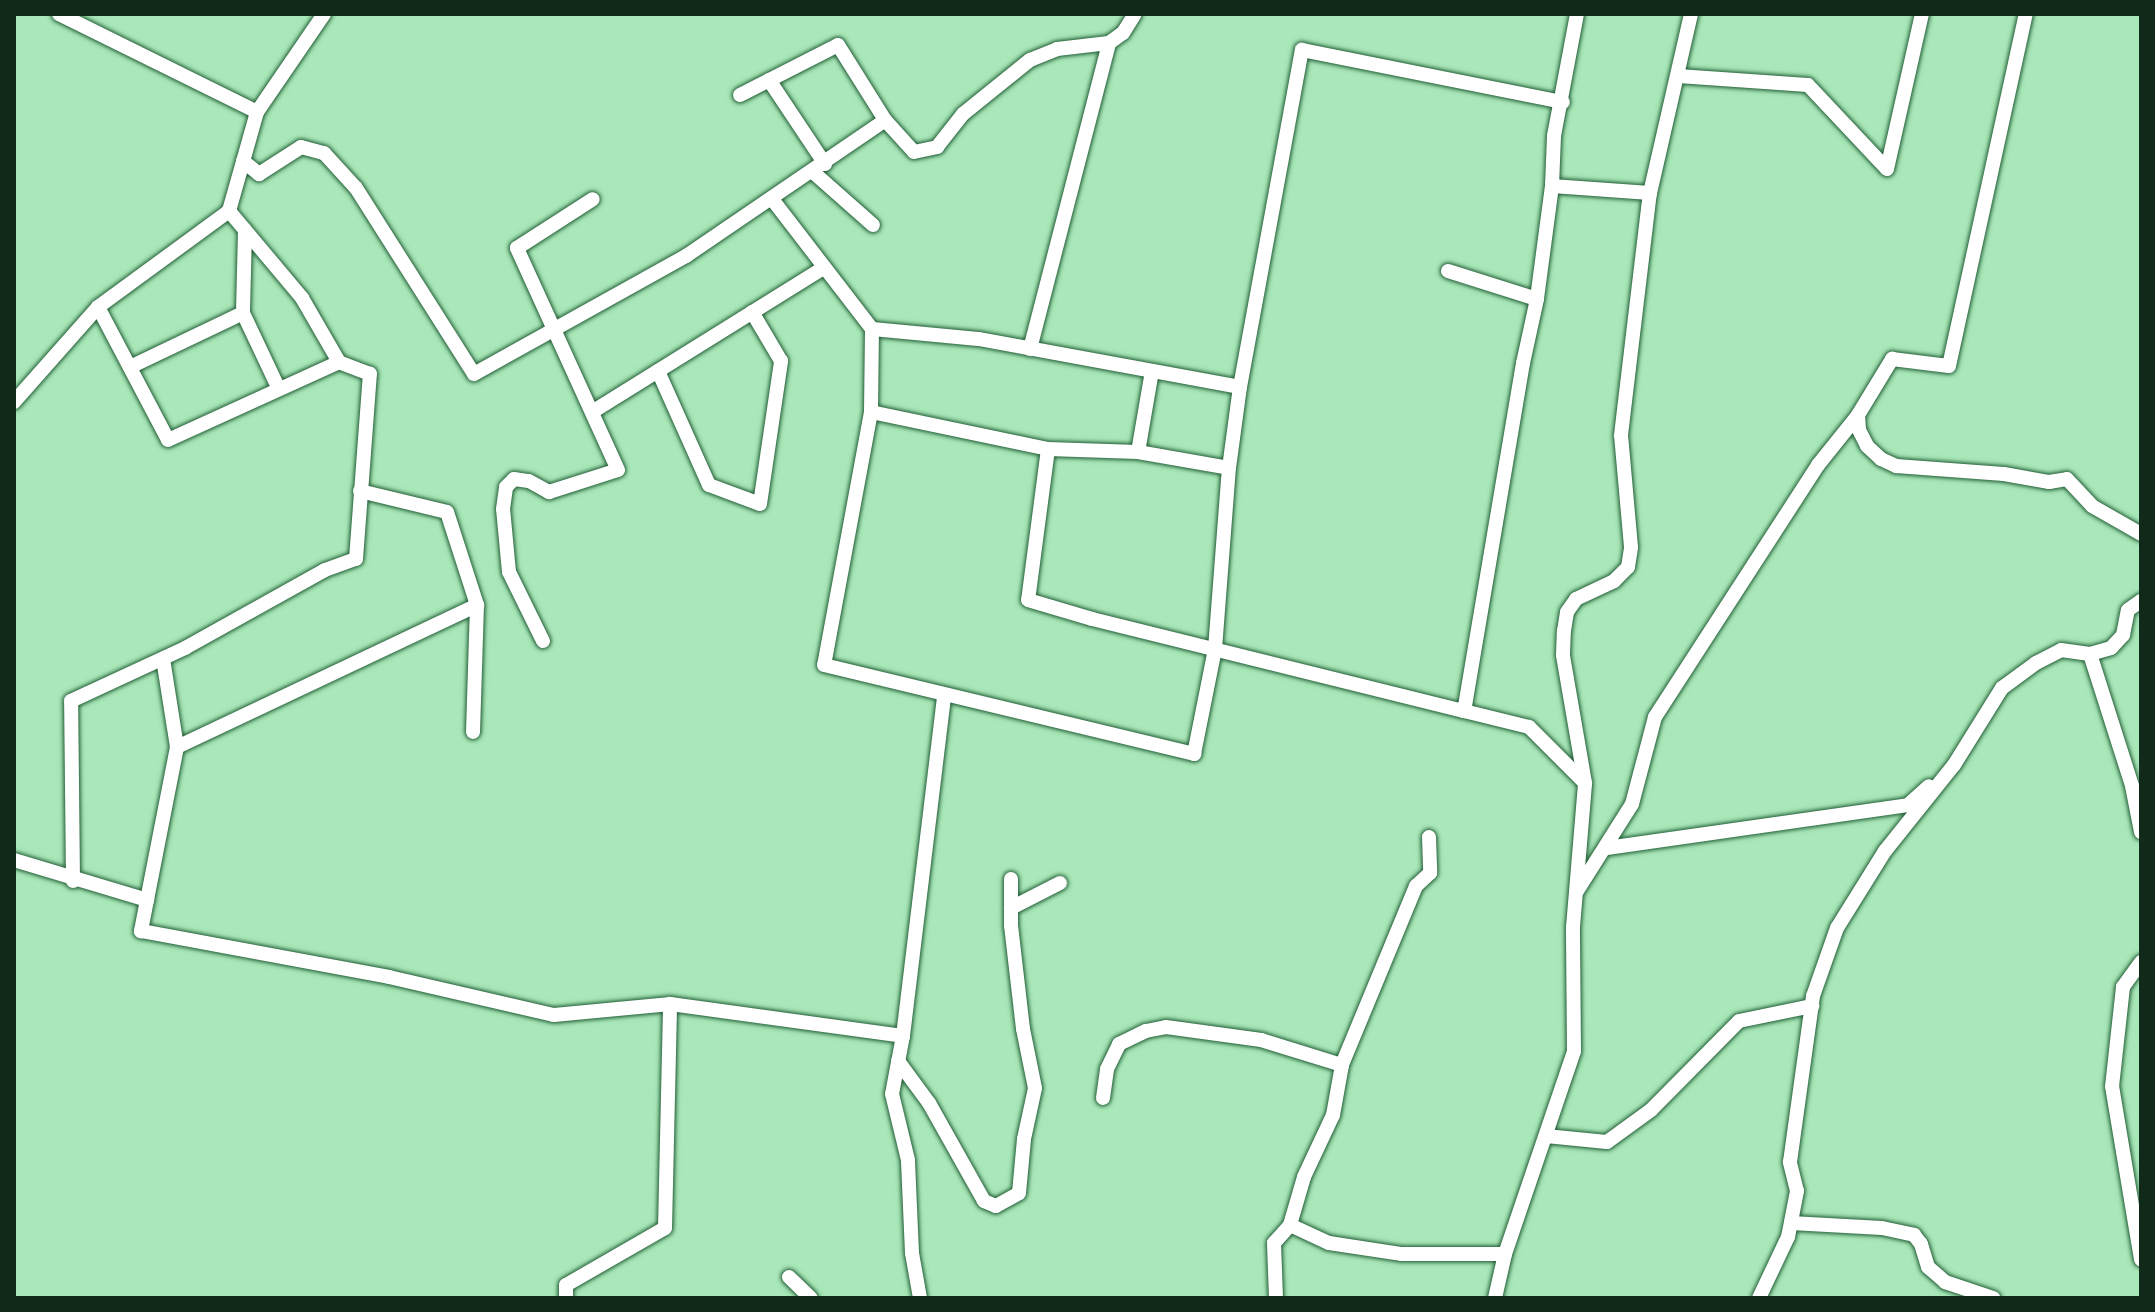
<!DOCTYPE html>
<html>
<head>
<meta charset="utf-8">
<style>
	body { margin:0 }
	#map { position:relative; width:2155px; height:1312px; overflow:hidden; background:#a9e8b9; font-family:Ubuntu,sans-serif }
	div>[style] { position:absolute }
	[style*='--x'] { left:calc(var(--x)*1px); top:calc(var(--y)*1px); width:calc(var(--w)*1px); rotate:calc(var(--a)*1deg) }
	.roads { filter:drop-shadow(0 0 2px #225e36) drop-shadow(0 0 2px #225e36) }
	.minor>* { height:14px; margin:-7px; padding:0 7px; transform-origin:7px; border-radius:7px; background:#fff }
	span { translate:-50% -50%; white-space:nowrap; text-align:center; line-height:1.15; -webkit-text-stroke:6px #b6f5c6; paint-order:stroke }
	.frame { position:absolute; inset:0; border:16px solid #102918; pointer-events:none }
</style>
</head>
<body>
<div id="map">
	<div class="roads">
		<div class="minor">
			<div style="--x:59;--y:14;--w:221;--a:26.3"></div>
			<div style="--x:1577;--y:14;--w:124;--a:100.7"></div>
			<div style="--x:1554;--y:136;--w:50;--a:92.3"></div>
			<div style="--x:1552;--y:186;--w:98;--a:4.1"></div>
			<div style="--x:1678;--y:76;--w:130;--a:4"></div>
			<div style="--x:1808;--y:85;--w:115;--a:46.8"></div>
			<div style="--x:1887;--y:169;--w:159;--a:-77.3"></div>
			<div style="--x:769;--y:80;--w:101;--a:56.3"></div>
			<div style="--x:740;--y:95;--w:110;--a:-27"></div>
			<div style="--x:838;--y:45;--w:89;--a:57.9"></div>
			<div style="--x:885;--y:120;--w:43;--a:47.8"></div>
			<div style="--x:914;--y:152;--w:24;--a:-12"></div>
			<div style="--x:937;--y:147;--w:42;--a:-51.8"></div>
			<div style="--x:963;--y:114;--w:86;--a:-38.9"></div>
			<div style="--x:1030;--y:60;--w:29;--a:-22"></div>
			<div style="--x:1057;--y:49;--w:52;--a:-6.6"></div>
			<div style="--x:1109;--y:43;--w:17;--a:-36"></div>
			<div style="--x:1123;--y:33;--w:22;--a:-58"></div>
			<div style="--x:243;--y:161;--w:21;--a:39"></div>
			<div style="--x:259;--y:174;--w:50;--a:-32.7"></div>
			<div style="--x:301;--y:147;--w:24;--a:15"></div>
			<div style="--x:324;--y:153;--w:47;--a:47.6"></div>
			<div style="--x:356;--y:188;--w:220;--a:57.6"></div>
			<div style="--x:474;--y:374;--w:243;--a:-29.1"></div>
			<div style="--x:686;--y:256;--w:241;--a:-34.3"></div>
			<div style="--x:813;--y:172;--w:80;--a:41.5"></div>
			<div style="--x:1552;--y:186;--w:114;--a:97.6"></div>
			<div style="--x:1537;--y:299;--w:66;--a:102.3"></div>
			<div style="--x:1523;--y:363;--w:353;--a:99.6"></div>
			<div style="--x:1464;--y:711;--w:67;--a:13.8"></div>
			<div style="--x:1529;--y:727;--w:79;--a:45"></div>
			<div style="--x:772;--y:199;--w:164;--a:52.4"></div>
			<div style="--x:872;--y:329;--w:83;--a:90.7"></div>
			<div style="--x:871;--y:412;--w:257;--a:100.5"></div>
			<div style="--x:824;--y:665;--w:381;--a:13.5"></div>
			<div style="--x:1194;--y:754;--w:107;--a:-78.7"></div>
			<div style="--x:1215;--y:649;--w:182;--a:-85.6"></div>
			<div style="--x:1229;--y:468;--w:82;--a:-82.3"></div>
			<div style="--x:1240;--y:387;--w:266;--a:-169.6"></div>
			<div style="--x:978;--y:339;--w:106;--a:-174.6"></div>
			<div style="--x:245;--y:230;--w:83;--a:91.4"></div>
			<div style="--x:243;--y:313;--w:82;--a:64.7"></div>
			<div style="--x:1448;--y:271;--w:93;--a:17.5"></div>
			<div style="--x:98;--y:307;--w:150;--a:62.2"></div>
			<div style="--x:168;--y:440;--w:188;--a:-24.5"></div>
			<div style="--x:1030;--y:349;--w:316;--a:-75.5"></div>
			<div style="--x:130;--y:367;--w:125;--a:-25.5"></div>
			<div style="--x:658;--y:371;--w:125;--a:65.9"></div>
			<div style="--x:709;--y:485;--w:54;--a:20.4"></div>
			<div style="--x:760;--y:504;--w:145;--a:-81.6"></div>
			<div style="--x:781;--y:361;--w:57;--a:-120.6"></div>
			<div style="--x:1152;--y:371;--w:82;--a:99.8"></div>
			<div style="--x:1138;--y:452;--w:92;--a:10"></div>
			<div style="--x:1240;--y:387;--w:343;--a:-79.6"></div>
			<div style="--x:1302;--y:50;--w:266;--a:11.3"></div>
			<div style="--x:14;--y:402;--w:127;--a:-48.5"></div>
			<div style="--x:98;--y:307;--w:162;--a:-36.2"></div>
			<div style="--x:229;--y:211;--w:103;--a:-74.2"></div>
			<div style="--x:257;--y:112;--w:119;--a:-55.6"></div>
			<div style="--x:592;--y:412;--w:272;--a:-31.9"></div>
			<div style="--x:871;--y:412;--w:181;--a:11.8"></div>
			<div style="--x:1048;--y:449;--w:90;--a:1.9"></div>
			<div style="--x:1858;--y:415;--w:15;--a:86"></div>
			<div style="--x:1859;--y:430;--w:18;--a:63"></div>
			<div style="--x:1867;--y:446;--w:19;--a:43"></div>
			<div style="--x:1881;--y:459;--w:17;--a:25"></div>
			<div style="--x:1896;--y:466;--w:108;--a:4.2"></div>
			<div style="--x:2004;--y:474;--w:46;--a:10.1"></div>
			<div style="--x:2049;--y:482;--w:18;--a:-9"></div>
			<div style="--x:2067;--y:479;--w:37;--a:47"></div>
			<div style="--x:2092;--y:506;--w:56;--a:29.7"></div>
			<div style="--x:1048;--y:449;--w:152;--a:97.5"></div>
			<div style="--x:1028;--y:600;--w:67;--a:16.5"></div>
			<div style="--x:1092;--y:619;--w:383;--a:13.9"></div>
			<div style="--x:360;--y:491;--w:89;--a:13.6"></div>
			<div style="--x:447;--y:512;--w:98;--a:72.1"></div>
			<div style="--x:477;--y:605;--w:127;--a:91.8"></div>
			<div style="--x:543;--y:641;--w:77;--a:-116.2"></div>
			<div style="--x:509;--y:572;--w:63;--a:-95.4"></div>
			<div style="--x:503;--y:509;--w:22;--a:-82"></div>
			<div style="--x:506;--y:487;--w:11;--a:-45"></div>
			<div style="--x:514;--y:479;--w:15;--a:8"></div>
			<div style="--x:529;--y:481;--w:23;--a:29"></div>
			<div style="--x:549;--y:492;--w:72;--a:-17.7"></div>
			<div style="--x:618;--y:470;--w:244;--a:-114.5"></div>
			<div style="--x:517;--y:248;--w:90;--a:-32.8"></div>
			<div style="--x:2090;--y:654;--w:22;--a:-16"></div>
			<div style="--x:2111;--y:648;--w:18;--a:-47"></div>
			<div style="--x:2123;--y:635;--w:25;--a:-79"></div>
			<div style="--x:2128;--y:610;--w:16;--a:-35"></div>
			<div style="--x:177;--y:747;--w:332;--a:-25.3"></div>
			<div style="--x:1429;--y:837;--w:36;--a:88"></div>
			<div style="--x:1430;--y:873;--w:19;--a:137"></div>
			<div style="--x:1416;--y:886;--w:194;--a:112.5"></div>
			<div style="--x:1342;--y:1065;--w:51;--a:100.2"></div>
			<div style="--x:1333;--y:1115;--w:68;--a:115.1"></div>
			<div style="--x:1304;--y:1177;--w:50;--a:106.3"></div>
			<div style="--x:1290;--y:1225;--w:43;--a:24.8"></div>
			<div style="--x:1329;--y:1243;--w:74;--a:8.6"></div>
			<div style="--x:1402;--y:1254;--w:103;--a:0"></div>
			<div style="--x:1607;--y:848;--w:304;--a:-8.1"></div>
			<div style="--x:1908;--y:805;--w:28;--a:-42"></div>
			<div style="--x:14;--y:860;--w:139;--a:16.7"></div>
			<div style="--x:147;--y:900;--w:156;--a:-78.9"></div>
			<div style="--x:177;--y:747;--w:89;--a:-99"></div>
			<div style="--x:73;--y:881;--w:180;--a:-90.6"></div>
			<div style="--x:71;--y:701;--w:126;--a:-24.9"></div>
			<div style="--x:185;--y:648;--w:160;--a:-29.1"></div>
			<div style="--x:325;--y:570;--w:33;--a:-20"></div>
			<div style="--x:356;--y:559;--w:186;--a:-85.7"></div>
			<div style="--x:370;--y:374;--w:33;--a:-159"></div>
			<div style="--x:339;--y:362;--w:74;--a:-120"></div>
			<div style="--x:302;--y:298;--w:114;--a:-130"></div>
			<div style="--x:1577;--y:891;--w:103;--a:-57.7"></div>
			<div style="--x:1632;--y:804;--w:90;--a:-75.2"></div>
			<div style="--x:1655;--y:717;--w:300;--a:-57.1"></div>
			<div style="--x:1818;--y:465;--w:64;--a:-51.3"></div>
			<div style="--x:1858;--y:415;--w:66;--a:-58.7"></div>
			<div style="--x:1892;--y:359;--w:57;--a:7"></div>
			<div style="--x:1949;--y:366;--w:360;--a:-77.7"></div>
			<div style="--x:147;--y:900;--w:32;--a:101"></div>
			<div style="--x:141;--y:931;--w:252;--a:10.5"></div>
			<div style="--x:389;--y:977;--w:169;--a:13"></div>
			<div style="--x:554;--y:1015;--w:117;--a:-5.4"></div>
			<div style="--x:670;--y:1004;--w:235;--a:7.8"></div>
			<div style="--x:1011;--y:908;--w:55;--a:-27"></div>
			<div style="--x:2141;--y:962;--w:31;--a:126"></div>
			<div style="--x:2123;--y:987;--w:100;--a:96.3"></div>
			<div style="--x:2112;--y:1086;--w:176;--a:80.5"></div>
			<div style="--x:898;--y:1061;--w:52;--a:53.6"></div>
			<div style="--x:929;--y:1103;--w:112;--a:60.7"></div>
			<div style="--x:984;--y:1201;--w:13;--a:23"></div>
			<div style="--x:996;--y:1206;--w:26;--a:-29"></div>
			<div style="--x:1019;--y:1193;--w:54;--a:-84.7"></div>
			<div style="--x:1024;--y:1139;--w:52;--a:-77.8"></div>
			<div style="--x:1035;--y:1088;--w:60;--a:-101.5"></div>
			<div style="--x:1023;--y:1029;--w:104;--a:-96.6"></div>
			<div style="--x:1011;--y:926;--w:47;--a:-90"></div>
			<div style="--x:1103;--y:1098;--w:29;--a:-82"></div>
			<div style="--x:1107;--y:1069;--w:28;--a:-64"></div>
			<div style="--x:1119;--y:1044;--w:30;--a:-26"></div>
			<div style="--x:1146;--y:1031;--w:20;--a:-11"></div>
			<div style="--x:1166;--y:1027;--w:96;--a:7.8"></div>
			<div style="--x:1261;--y:1040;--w:85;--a:17.2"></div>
			<div style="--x:1546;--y:1136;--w:61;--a:5.6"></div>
			<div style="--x:1607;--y:1142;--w:54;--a:-36"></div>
			<div style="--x:1651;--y:1110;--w:125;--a:-45.3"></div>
			<div style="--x:1739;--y:1021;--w:75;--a:-11.6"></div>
			<div style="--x:1791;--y:1223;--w:91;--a:3.1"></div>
			<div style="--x:1882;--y:1228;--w:33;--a:12"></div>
			<div style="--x:1914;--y:1235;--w:11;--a:52"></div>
			<div style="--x:1921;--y:1244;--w:24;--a:73"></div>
			<div style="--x:1928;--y:1267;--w:23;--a:41"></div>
			<div style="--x:1945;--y:1282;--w:51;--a:18.4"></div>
			<div style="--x:789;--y:1277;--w:30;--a:44"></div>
			<div style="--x:566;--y:1298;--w:13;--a:-90"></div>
			<div style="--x:566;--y:1285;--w:114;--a:-29.9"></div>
			<div style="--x:665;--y:1228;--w:224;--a:-88.7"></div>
			<div style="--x:920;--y:1298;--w:46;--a:-100.1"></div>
			<div style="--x:912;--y:1253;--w:93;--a:-92.5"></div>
			<div style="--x:908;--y:1160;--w:68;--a:-103.6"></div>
			<div style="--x:892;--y:1094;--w:59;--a:-79.3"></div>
			<div style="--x:903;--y:1036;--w:342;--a:-83.1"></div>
			<div style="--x:1276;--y:1298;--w:55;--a:-92.1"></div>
			<div style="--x:1274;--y:1243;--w:24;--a:-48"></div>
			<div style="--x:1495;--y:1298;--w:45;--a:-77.2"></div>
			<div style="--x:1505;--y:1254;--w:214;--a:-71.2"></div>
			<div style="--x:1574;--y:1051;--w:124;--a:-90.5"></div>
			<div style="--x:1573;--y:927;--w:144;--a:-85.2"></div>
			<div style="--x:1585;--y:783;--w:130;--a:-99.8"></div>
			<div style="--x:1563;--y:655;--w:24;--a:-88"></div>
			<div style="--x:1564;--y:631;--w:19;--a:-81"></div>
			<div style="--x:1567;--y:612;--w:16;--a:-55"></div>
			<div style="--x:1576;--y:599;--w:42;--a:-25.3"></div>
			<div style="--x:1614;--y:581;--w:20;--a:-45"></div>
			<div style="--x:1628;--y:567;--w:20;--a:-81"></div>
			<div style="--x:1631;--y:547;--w:112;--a:-95.1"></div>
			<div style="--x:1621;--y:435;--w:244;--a:-83.2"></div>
			<div style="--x:1650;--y:193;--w:184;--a:-77.1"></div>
			<div style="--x:1759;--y:1298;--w:68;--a:-64.6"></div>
			<div style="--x:1788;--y:1237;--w:47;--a:-78.9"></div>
			<div style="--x:1797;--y:1191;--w:30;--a:-104"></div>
			<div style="--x:1790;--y:1162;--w:168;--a:-82.1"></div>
			<div style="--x:1813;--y:996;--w:72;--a:-70.6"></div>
			<div style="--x:1837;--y:928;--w:91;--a:-58.1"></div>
			<div style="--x:1885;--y:851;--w:110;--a:-51.3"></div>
			<div style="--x:1954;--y:765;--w:91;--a:-58.1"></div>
			<div style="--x:2002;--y:688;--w:42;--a:-36.3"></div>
			<div style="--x:2036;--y:663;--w:28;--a:-27"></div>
			<div style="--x:2061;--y:650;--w:29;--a:8"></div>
			<div style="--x:2090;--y:654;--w:139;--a:72.3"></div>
			<div style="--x:2132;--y:786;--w:47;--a:78.9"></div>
		</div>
	</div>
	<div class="frame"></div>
</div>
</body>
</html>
